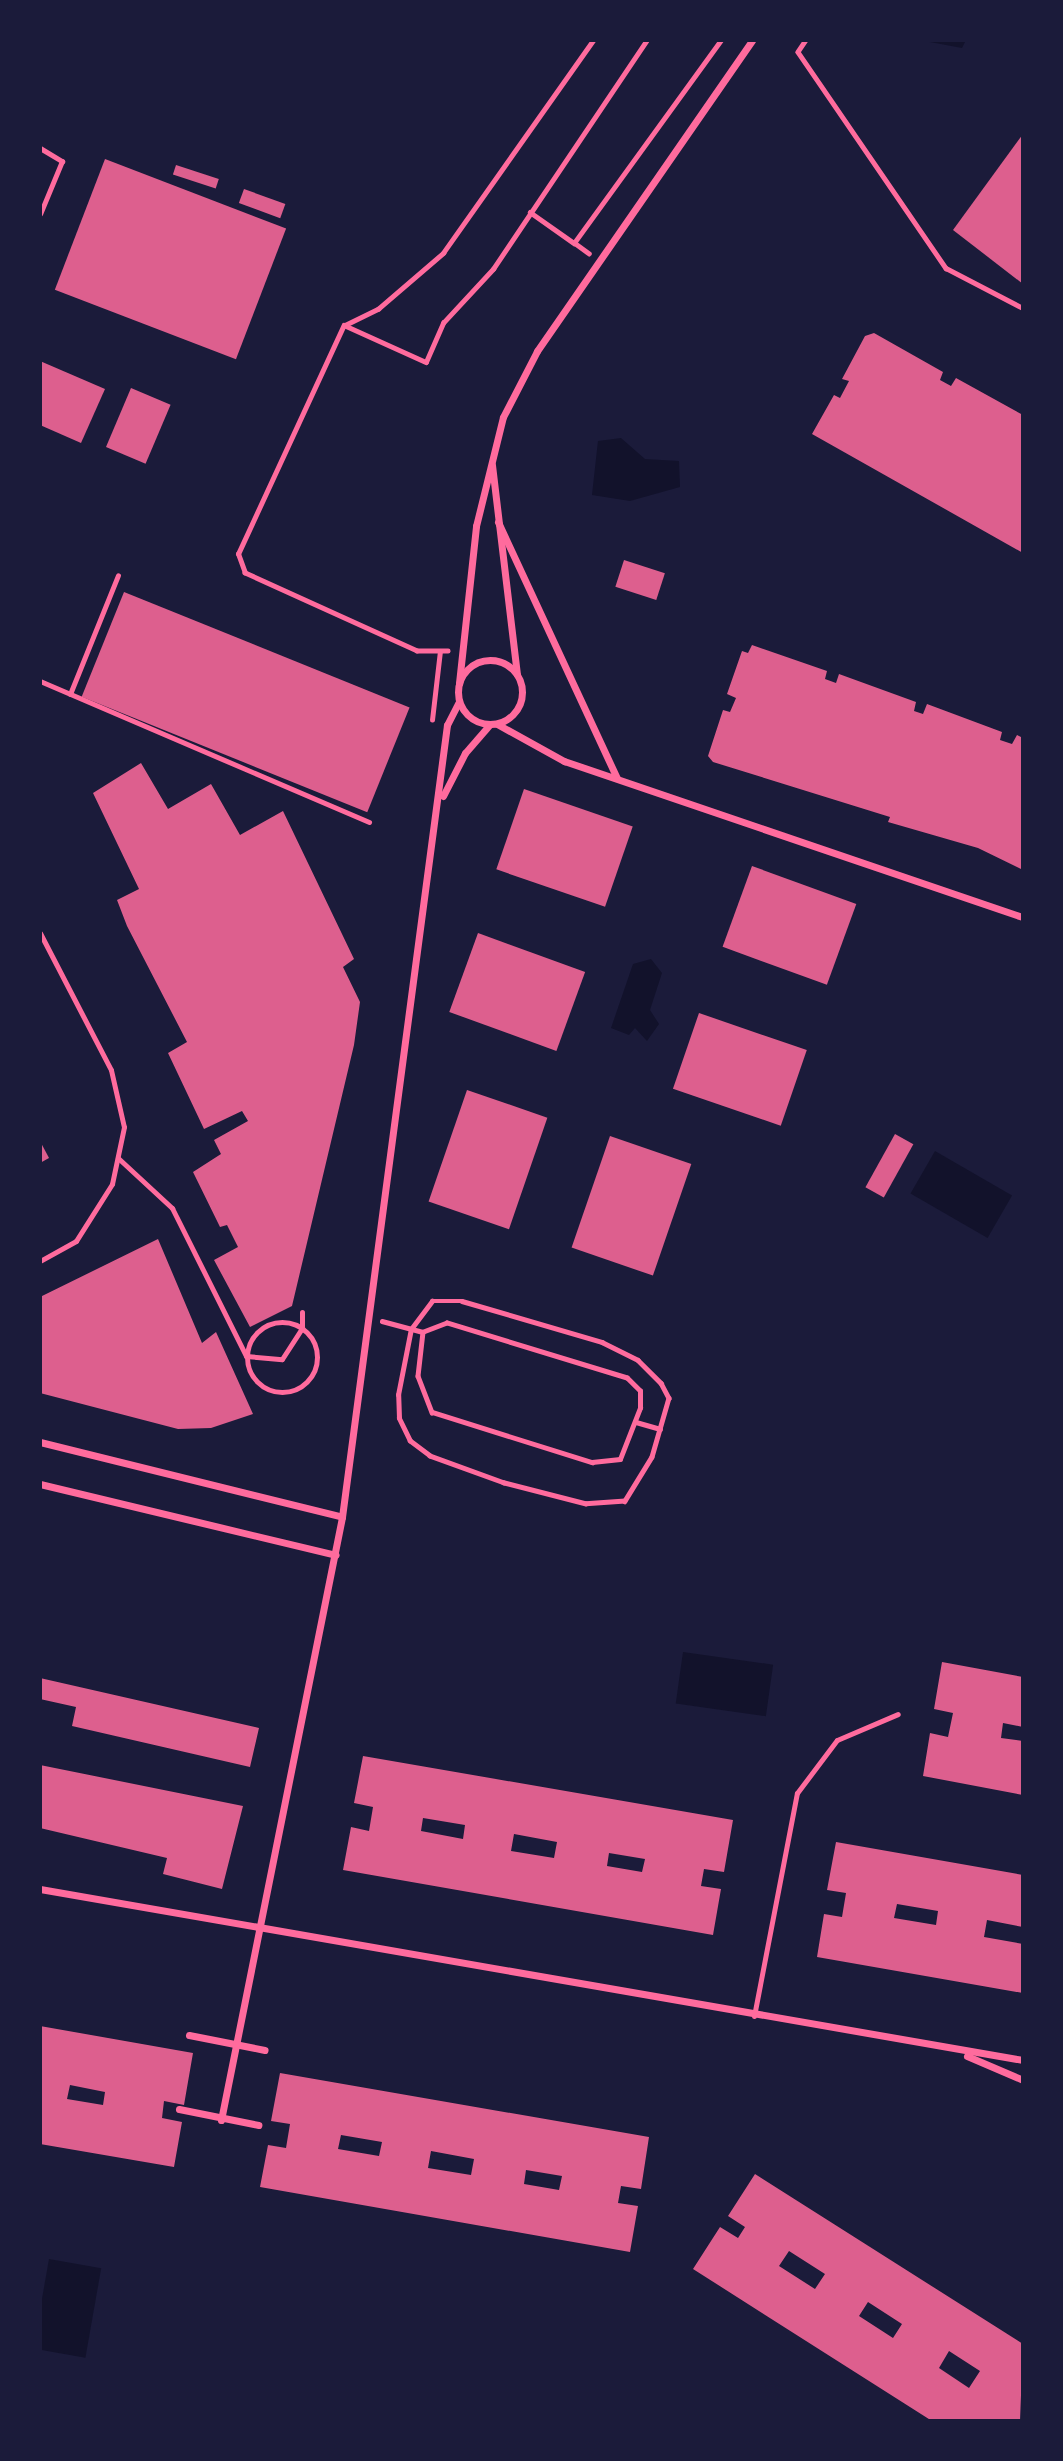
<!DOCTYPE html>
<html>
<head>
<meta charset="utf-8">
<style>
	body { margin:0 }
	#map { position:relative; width:1063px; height:2461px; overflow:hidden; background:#1b1b3a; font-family:"DejaVu Sans",sans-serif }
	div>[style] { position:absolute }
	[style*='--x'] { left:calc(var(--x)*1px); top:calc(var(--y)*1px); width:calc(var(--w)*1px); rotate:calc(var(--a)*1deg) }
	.water>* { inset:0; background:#12122b; transform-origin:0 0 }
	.building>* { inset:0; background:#dd5f8e; transform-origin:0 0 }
	.path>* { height:4.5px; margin:-2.25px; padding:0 2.25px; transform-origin:2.25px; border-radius:2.25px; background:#ff6b9d }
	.service>* { height:5px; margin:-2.5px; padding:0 2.5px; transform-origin:2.5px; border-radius:2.5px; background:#ff6b9d }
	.service>.ring { margin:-2.5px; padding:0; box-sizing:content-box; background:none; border:5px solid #ff6b9d; border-radius:50% }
	.minor>* { height:7px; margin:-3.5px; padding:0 3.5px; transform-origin:3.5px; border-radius:3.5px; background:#ff6b9d }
	.minor>.ring { margin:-3.5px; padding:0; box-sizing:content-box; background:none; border:7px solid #ff6b9d; border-radius:50% }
	span { translate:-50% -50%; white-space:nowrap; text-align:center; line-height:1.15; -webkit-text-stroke:7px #1b1b3a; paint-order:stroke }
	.frame { position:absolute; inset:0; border:42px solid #1b1b3a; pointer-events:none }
</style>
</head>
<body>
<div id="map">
	<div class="water">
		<div style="clip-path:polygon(919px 40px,966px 40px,962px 48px)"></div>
		<div style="clip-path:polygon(621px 438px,645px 459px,679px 461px,680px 487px,630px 501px,592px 495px,598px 441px)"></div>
		<div style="clip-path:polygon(651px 959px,662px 973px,650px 1010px,659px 1024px,647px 1041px,635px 1028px,629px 1035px,611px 1028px,633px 964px)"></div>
		<div style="left:935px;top:1151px;width:89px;height:49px;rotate:30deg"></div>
		<div style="left:683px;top:1652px;width:91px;height:52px;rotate:8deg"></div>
		<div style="left:49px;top:2259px;width:53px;height:91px;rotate:10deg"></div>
	</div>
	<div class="building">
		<div style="clip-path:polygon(1023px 134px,1023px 284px,953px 230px)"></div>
		<div style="left:105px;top:159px;width:194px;height:140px;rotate:21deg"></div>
		<div style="left:176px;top:165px;width:45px;height:10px;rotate:18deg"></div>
		<div style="left:244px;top:189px;width:44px;height:15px;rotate:20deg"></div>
		<div style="clip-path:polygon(874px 333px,943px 372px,940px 380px,951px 386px,956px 378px,1023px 415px,1023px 553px,812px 434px,834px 395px,840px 398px,849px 381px,842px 379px,865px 336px)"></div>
		<div style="clip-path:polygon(40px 361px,105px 389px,81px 443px,40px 425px)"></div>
		<div style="left:131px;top:388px;width:43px;height:64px;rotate:23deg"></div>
		<div style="left:624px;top:560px;width:43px;height:28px;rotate:18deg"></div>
		<div style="left:124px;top:592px;width:308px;height:113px;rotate:22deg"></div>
		<div style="clip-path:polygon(752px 645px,827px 671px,825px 679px,836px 683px,839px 674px,916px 702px,914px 711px,923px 714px,927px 704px,1002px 732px,1000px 740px,1012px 744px,1017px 735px,1023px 738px,1023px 870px,978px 848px,888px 822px,890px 817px,713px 762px,708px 756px,723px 710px,730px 712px,736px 698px,727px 694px,742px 651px,748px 653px)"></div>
		<div style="clip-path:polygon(141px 763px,168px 809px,211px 784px,240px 835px,283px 811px,354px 959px,343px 967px,360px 1002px,354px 1045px,292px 1306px,250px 1327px,214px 1260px,238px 1247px,227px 1225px,220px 1227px,193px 1172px,221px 1154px,214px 1140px,248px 1121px,242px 1111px,204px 1129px,168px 1053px,187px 1042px,127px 926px,117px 900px,139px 889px,93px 793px)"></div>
		<div style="left:524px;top:789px;width:115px;height:85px;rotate:19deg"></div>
		<div style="left:752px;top:866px;width:111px;height:86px;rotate:20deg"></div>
		<div style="left:478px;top:933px;width:114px;height:84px;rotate:20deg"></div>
		<div style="left:699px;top:1013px;width:114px;height:80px;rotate:19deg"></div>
		<div style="left:467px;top:1090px;width:85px;height:118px;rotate:19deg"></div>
		<div style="left:895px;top:1134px;width:21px;height:61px;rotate:29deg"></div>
		<div style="left:610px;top:1136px;width:86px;height:118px;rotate:19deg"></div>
		<div style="clip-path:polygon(40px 1141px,49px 1158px,40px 1163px)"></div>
		<div style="clip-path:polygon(158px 1239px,202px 1343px,216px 1332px,253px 1414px,211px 1428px,178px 1429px,40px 1393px,40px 1297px)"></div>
		<div style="clip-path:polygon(942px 1662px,1023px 1677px,1023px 1727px,1003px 1723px,1001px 1738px,1023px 1741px,1023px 1795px,923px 1776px,930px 1733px,948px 1737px,953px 1713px,934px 1709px)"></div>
		<div style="clip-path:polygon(40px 1678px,259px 1728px,250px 1767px,72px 1726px,76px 1707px,40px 1699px)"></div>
		<div style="clip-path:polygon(evenodd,363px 1756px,733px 1820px,724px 1872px,704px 1869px,701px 1886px,721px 1889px,713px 1935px,343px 1870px,351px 1827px,369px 1831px,373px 1807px,354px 1803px,363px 1756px,423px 1818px,465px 1825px,463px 1839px,421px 1831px,423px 1818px,363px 1756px,514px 1834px,557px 1842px,554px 1858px,511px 1851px,514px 1834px,363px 1756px,609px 1853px,645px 1859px,642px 1872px,607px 1866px,609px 1853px)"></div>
		<div style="clip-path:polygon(40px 1765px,243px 1806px,222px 1889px,163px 1874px,167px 1858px,40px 1828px)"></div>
		<div style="clip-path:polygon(evenodd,836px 1842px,1023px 1875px,1023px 1927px,987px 1920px,984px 1937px,1023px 1944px,1023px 1993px,817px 1957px,824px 1914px,842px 1917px,846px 1893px,827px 1890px,836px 1842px,897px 1904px,938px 1911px,936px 1925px,894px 1918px,897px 1904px)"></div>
		<div style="clip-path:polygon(evenodd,40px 2026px,193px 2053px,184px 2105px,164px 2101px,162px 2118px,182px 2122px,174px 2167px,40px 2144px,40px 2026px,70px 2085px,105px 2092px,103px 2105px,67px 2099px,70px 2085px)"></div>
		<div style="clip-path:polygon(evenodd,280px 2073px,649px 2137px,641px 2189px,621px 2186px,618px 2203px,638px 2206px,630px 2252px,260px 2187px,268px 2145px,286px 2148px,290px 2124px,271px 2121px,280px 2073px,341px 2135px,382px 2142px,379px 2156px,338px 2149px,341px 2135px,280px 2073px,431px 2151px,474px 2159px,471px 2175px,428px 2168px,431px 2151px,280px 2073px,526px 2170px,562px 2176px,559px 2190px,524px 2184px,526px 2170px)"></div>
		<div style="clip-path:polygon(evenodd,755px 2174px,1023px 2344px,1020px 2421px,932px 2421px,693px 2269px,720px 2227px,738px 2238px,745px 2227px,728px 2216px,755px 2174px,789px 2251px,825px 2274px,815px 2289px,779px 2266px,789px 2251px,755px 2174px,868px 2302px,902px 2324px,893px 2338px,859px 2316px,868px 2302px,755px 2174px,949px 2351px,980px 2371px,969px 2388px,939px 2368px,949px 2351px)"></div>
	</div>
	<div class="path">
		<div style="--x:806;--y:40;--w:14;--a:124"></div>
		<div style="--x:798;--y:52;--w:262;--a:55.6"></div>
		<div style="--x:946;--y:268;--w:87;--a:27.5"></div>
		<div style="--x:530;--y:212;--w:54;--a:35.2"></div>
		<div style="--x:589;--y:254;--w:19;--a:-144"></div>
		<div style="--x:574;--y:243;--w:251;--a:-54.1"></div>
		<div style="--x:345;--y:325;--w:37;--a:-26"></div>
		<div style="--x:378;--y:309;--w:86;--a:-40.7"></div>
		<div style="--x:443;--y:253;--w:261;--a:-54.8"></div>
		<div style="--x:448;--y:651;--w:31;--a:180"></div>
		<div style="--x:417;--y:651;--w:189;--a:-155.6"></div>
		<div style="--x:245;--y:573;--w:20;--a:-110"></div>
		<div style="--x:238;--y:554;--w:252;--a:-65.2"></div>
		<div style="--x:344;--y:325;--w:90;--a:24.3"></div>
		<div style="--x:426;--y:362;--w:43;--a:-66.4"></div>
		<div style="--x:443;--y:323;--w:74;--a:-47.2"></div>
		<div style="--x:493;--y:269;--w:276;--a:-56.1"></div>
		<div style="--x:432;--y:720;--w:69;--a:-83.4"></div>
		<div style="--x:432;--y:1301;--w:30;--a:0"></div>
		<div style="--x:462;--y:1301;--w:146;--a:16.3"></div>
		<div style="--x:602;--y:1342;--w:40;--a:26.6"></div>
		<div style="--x:638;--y:1360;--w:33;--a:45"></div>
		<div style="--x:661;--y:1383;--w:17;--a:62"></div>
		<div style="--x:669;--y:1398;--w:61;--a:106.1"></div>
		<div style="--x:652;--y:1457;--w:52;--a:121.5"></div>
		<div style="--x:625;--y:1501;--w:39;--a:176"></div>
		<div style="--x:586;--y:1504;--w:85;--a:-165.6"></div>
		<div style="--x:504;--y:1483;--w:79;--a:-160"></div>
		<div style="--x:430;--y:1456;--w:25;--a:-143"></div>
		<div style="--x:410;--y:1441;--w:25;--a:-116"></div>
		<div style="--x:399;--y:1418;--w:23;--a:-92"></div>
		<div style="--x:398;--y:1395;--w:67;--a:-78.9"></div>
		<div style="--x:411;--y:1329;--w:35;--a:-53"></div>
		<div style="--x:382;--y:1321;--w:42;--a:15"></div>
		<div style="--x:423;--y:1332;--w:44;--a:96.5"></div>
		<div style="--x:418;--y:1376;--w:39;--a:69"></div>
		<div style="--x:432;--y:1412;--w:168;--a:17.4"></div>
		<div style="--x:592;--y:1462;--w:28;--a:-6"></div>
		<div style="--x:620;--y:1459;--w:55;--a:-68.6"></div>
		<div style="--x:640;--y:1408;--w:17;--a:-90"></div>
		<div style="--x:640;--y:1391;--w:18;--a:-135"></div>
		<div style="--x:627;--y:1378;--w:188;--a:-163"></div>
		<div style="--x:447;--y:1323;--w:26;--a:159"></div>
		<div style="--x:636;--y:1422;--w:25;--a:16"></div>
	</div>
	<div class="service">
		<div style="--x:40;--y:148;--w:26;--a:31"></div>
		<div style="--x:62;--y:161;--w:57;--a:112.5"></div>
		<div style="--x:40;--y:681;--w:358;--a:23.2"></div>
		<div style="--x:70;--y:694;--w:128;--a:-68"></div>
		<div style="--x:40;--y:933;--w:154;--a:62.6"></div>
		<div style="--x:111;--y:1070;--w:58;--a:77.2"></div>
		<div style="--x:124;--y:1127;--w:58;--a:101.9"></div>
		<div style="--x:112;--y:1184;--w:67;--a:122.3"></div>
		<div style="--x:76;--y:1241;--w:41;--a:150.9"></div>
		<div style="--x:118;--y:1158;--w:74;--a:42.8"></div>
		<div style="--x:172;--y:1208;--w:165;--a:63.4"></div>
		<div style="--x:246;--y:1356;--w:36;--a:5"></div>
		<div style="--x:282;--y:1359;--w:37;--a:-57"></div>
		<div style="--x:302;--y:1328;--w:16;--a:-90"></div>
		<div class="ring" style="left:247px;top:1322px;width:65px;height:65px"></div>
		<div style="--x:754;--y:2016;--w:227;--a:-79.1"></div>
		<div style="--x:797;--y:1793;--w:66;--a:-53"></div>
		<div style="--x:837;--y:1740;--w:66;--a:-23.1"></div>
	</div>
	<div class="minor">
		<div style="--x:492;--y:465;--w:211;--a:83.2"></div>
		<div style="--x:498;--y:522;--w:282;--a:65.1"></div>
		<div class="ring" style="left:458px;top:660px;width:57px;height:57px"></div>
		<div style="--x:459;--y:683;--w:158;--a:-83.8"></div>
		<div style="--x:476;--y:526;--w:112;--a:-76.1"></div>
		<div style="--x:503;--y:417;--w:74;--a:-62.7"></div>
		<div style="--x:537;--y:351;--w:378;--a:-55.3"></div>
		<div style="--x:497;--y:724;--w:77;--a:28.9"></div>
		<div style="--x:564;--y:761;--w:485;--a:18.8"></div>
		<div style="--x:443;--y:796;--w:48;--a:-62.9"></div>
		<div style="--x:465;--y:753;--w:38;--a:-49"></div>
		<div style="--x:40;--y:1442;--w:311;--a:13.9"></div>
		<div style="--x:40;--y:1484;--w:304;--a:13.5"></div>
		<div style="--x:40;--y:1889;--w:998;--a:9.87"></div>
		<div style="--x:189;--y:2035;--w:77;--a:11.2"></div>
		<div style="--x:967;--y:2056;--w:61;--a:23.2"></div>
		<div style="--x:179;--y:2109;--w:81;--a:11.4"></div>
		<div style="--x:221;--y:2120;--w:615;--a:-78.65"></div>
		<div style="--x:342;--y:1517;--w:799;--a:-82.45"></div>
		<div style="--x:447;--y:725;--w:25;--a:-63"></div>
	</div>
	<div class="frame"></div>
</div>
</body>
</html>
